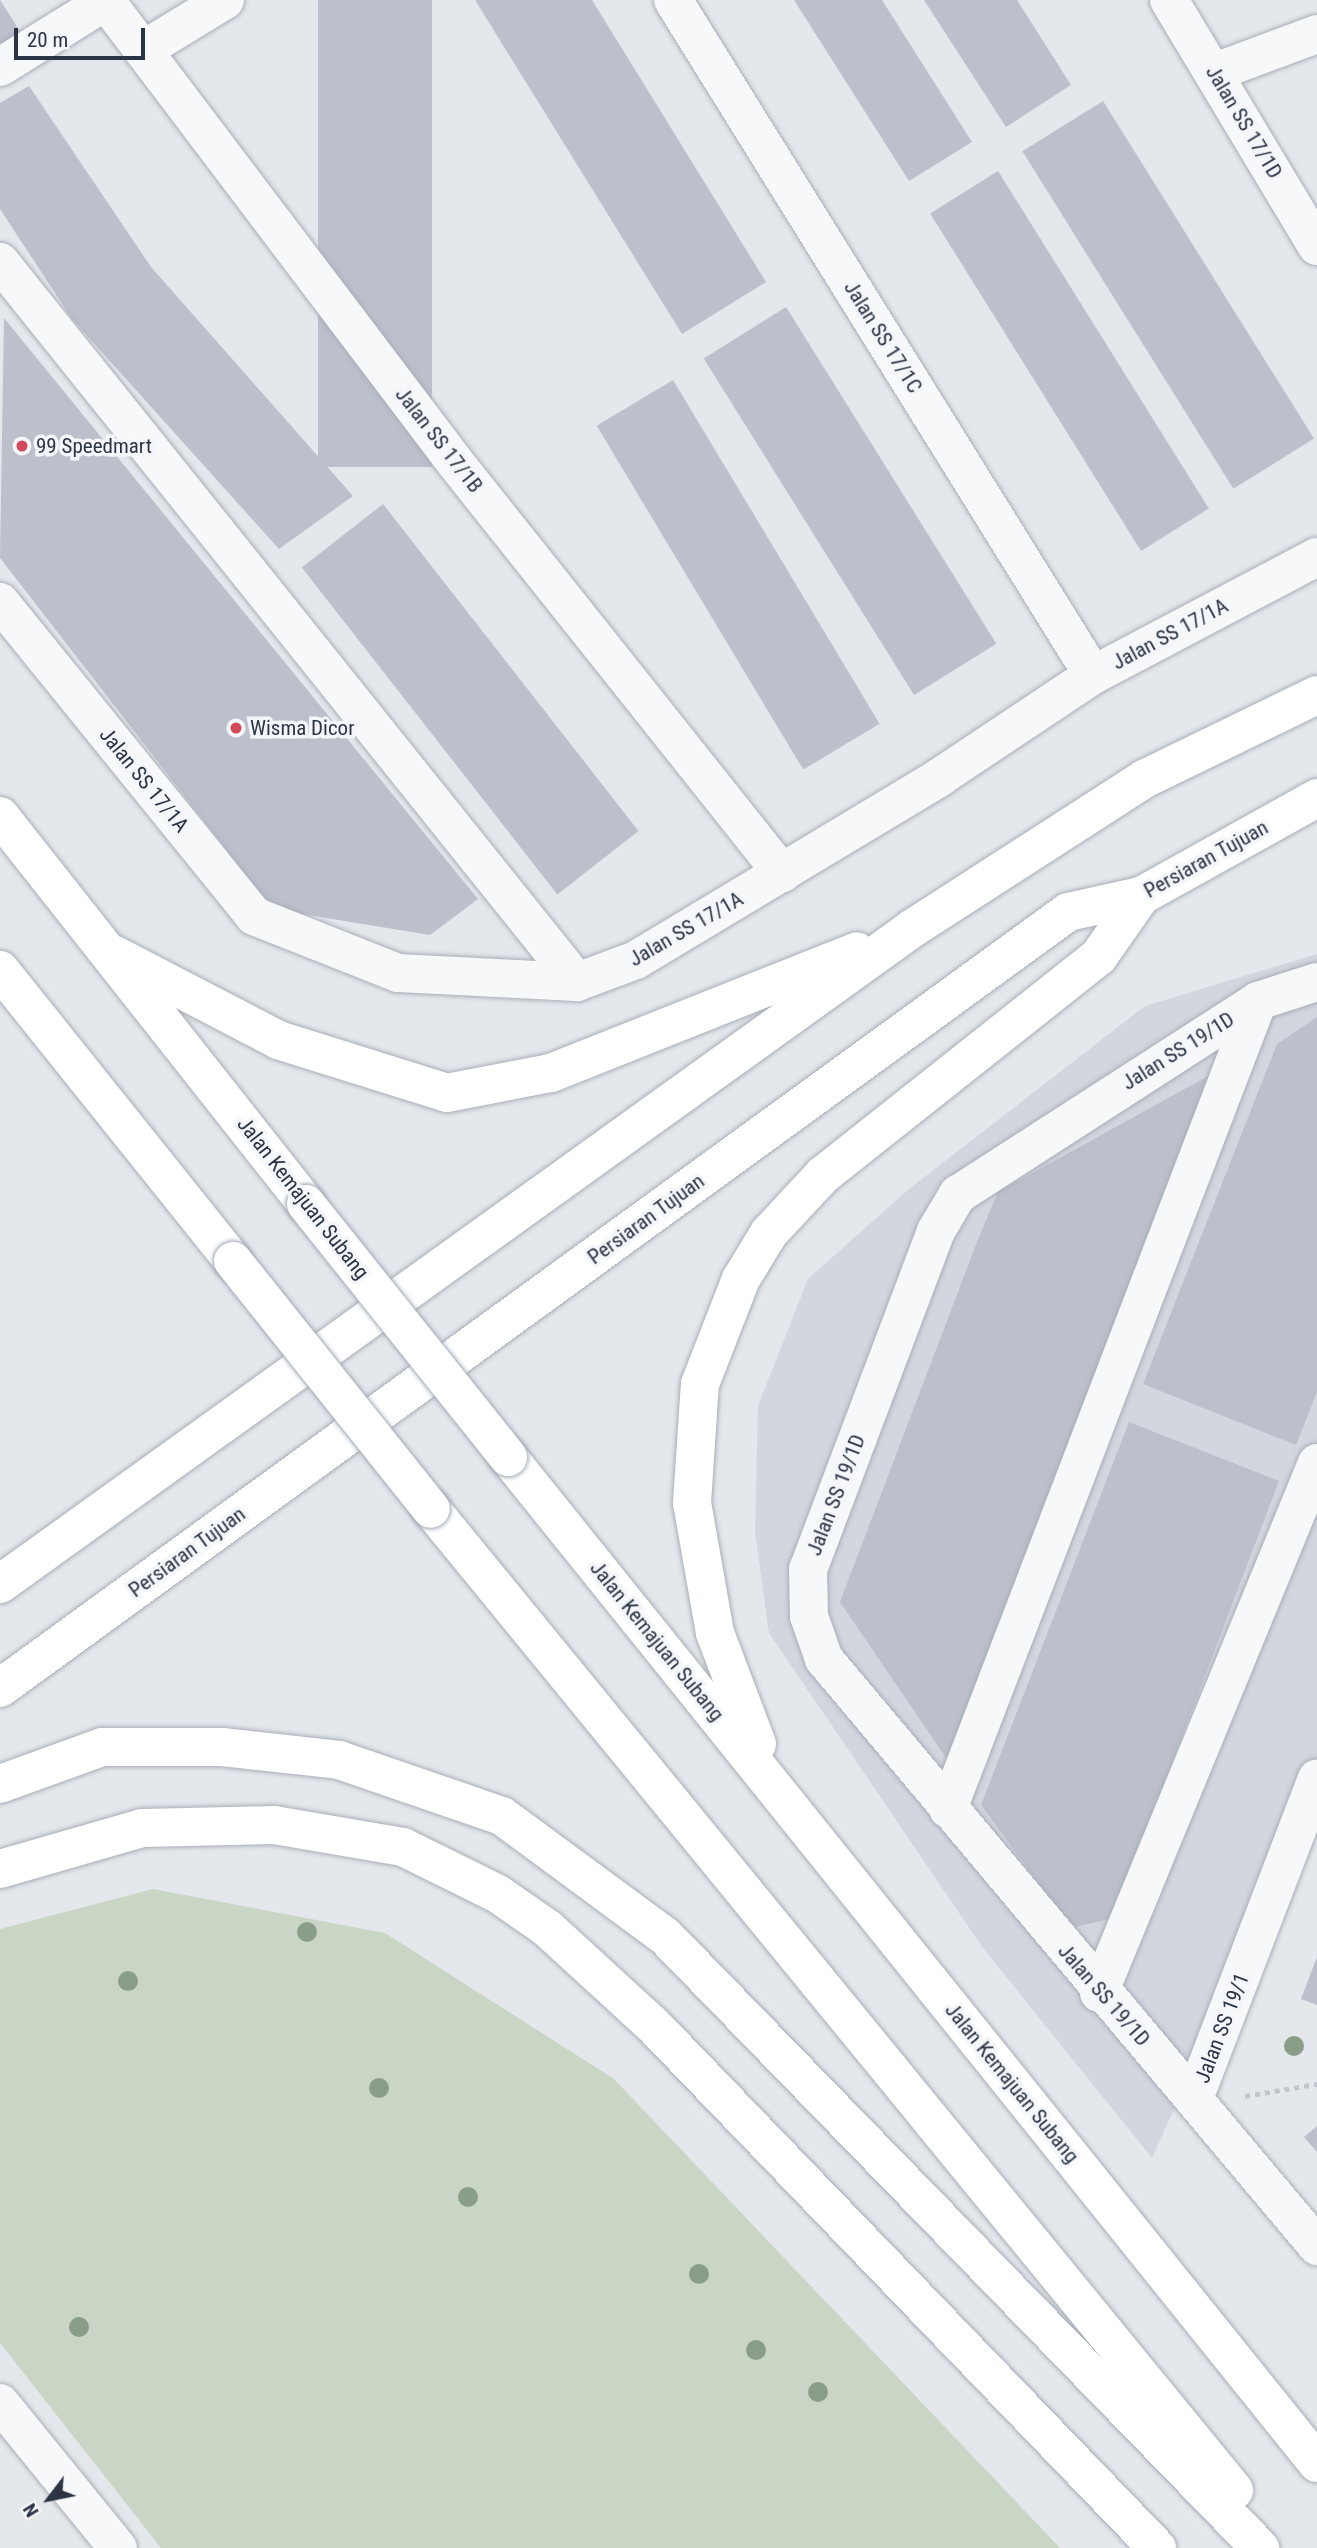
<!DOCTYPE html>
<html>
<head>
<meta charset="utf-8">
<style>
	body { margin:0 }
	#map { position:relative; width:1317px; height:2548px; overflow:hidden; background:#e4e7ec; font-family:"Roboto Condensed",sans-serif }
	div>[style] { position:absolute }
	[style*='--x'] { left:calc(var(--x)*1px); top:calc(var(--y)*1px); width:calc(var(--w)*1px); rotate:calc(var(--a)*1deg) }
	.built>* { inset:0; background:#d2d6de }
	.green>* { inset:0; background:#c9d6c5 }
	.building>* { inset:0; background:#bbc0ca; transform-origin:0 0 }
	.path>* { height:4.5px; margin-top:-2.25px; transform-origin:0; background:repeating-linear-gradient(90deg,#c2c5cb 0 5px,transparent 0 10px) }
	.roads { filter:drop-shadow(0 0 2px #a9aeb7) drop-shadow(0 0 2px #a9aeb7) }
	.minor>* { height:38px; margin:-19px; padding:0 19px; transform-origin:19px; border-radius:19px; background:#f7f8fa }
	.major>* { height:38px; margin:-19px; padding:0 19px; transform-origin:19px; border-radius:19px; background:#fff }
	.highway>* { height:38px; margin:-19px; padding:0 19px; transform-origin:19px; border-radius:19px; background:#fff }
	.bridges { filter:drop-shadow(0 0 2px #a3abb8) drop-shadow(0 0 2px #a3abb8) }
	.major-bridge>* { height:38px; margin:-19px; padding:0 19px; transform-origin:19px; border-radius:19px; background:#fff }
	.trees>* { width:20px; height:20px; margin:-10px; border-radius:50%; background:#899d89 }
	.dots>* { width:19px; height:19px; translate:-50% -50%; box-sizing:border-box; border:4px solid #f4f6f9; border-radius:50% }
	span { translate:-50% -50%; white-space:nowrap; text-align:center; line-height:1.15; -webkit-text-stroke:7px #f4f6f9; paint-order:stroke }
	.street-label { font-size:21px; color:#2b3445 }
	.poi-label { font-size:21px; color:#2b3445 }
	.left { translate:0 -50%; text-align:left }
	.north { position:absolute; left:14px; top:2464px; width:70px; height:70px; -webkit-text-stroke:5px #f4f6f9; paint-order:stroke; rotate:238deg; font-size:19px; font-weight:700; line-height:28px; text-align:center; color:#2b3445 }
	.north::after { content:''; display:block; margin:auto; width:24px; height:32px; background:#2b3445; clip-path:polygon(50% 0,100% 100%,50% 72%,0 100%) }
	.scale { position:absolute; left:14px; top:28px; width:131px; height:32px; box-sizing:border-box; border:4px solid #2b3445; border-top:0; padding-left:9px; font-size:21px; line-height:24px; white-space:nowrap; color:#2b3445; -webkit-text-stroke:5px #f4f6f9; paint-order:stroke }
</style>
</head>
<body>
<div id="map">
	<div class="built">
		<div style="clip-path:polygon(1317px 954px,1317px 1791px,1152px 2158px,983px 1948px,769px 1633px,755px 1532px,758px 1406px,808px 1279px,909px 1189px,1145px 1006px)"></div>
	</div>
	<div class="green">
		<div style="clip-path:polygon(153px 1889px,385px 1933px,614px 2079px,1060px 2548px,161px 2548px,0 2343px,0 1929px)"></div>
	</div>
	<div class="building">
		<div style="clip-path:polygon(0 0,23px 36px,0 50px)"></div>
		<div style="left:318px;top:0;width:114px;height:467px"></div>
		<div style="clip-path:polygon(475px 0,592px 0,766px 282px,682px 334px)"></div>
		<div style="clip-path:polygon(794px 0,882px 0,972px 142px,909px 181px)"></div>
		<div style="clip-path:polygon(924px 0,1017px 0,1071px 85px,1006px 127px)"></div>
		<div style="clip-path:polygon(29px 86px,151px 267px,353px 496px,279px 549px,72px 319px,0 209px,0 103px)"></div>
		<div style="left:1103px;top:101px;width:398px;height:95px;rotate:58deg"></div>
		<div style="left:998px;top:171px;width:398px;height:80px;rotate:58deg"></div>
		<div style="left:786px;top:307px;width:397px;height:97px;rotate:58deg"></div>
		<div style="clip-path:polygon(4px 318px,478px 899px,430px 935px,272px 909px,0 558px)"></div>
		<div style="left:673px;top:380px;width:401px;height:89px;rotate:59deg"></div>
		<div style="left:383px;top:504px;width:415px;height:103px;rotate:52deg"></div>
		<div style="clip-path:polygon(1317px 1017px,1317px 1392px,1296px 1445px,1143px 1384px,1277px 1044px)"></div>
		<div style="clip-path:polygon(1221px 1069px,953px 1768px,840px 1602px,977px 1242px,998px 1192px)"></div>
		<div style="clip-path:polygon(1129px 1422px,1279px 1481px,1113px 1918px,1071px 1928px,981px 1805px)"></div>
		<div style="clip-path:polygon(1317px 1957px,1317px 2005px,1301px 1999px)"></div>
		<div style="clip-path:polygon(1317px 2126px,1317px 2152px,1304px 2137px)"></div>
	</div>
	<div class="path">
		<div style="--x:1245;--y:2096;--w:73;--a:-9.5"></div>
	</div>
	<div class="roads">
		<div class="minor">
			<div style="--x:105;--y:0;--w:578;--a:52.87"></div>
			<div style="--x:454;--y:461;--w:527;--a:51.48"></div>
			<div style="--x:673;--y:0;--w:795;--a:58.11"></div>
			<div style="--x:1169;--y:0;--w:287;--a:59"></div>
			<div style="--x:143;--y:50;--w:96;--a:-31.4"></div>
			<div style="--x:0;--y:67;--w:125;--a:-31.9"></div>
			<div style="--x:1215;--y:72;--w:109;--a:-20.4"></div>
			<div style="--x:0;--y:262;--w:923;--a:51.29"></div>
			<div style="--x:0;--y:602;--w:404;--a:51"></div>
			<div style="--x:254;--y:916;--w:155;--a:21.6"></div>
			<div style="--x:398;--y:973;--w:179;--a:2.9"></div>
			<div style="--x:577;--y:982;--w:63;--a:-20.4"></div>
			<div style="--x:636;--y:960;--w:355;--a:-31"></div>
			<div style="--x:940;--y:777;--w:184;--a:-33.7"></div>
			<div style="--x:1093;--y:675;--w:253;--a:-27.8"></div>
			<div style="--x:1317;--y:982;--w:62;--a:162.1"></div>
			<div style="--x:1258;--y:1001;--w:357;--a:147.2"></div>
			<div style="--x:958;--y:1194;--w:43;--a:120.7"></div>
			<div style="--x:936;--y:1231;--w:361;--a:110.7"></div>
			<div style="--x:808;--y:1569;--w:47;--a:88.8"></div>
			<div style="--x:809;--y:1616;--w:46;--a:70.8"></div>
			<div style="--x:824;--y:1659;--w:767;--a:49.97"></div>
			<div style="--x:948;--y:1809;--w:865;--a:-69.01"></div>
			<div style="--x:1099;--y:1993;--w:573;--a:-67.64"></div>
			<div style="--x:1195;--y:2096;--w:340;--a:-69"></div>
			<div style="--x:0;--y:2403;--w:187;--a:50.9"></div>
		</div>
		<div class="major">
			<div style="--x:0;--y:816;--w:494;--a:51.7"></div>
			<div style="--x:115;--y:955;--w:184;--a:27.5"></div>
			<div style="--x:278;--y:1040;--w:177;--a:17.4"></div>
			<div style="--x:447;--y:1093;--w:106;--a:-10.9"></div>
			<div style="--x:551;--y:1073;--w:329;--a:-21.7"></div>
			<div style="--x:0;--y:970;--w:373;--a:51.3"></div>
			<div style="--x:508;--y:1457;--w:1291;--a:51.19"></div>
			<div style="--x:431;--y:1509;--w:1268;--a:50.7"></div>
			<div style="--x:0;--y:1584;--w:1124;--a:-35.7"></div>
			<div style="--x:913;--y:928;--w:275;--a:-32.8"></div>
			<div style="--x:1144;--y:779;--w:192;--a:-25.9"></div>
			<div style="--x:0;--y:1688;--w:1320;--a:-36"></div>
			<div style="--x:1068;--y:912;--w:75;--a:-12.4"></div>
			<div style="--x:1141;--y:896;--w:201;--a:-29.1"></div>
			<div style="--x:757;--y:1744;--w:119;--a:-110.7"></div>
			<div style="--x:715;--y:1633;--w:132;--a:-100"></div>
			<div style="--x:692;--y:1503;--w:119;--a:-86.2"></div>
			<div style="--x:700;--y:1384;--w:113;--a:-68.7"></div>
			<div style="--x:741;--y:1279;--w:54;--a:-58.7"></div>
			<div style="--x:769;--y:1233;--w:79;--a:-47"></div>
			<div style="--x:823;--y:1175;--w:352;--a:-38.4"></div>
			<div style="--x:1099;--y:956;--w:73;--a:-55"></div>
			<div style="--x:0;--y:1784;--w:109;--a:-19.9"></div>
			<div style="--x:102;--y:1747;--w:120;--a:0"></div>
			<div style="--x:222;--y:1747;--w:118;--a:6.3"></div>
			<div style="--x:339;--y:1760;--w:172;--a:19"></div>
			<div style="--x:502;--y:1816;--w:202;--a:36.4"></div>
			<div style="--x:665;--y:1936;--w:854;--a:45.81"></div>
		</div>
		<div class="highway">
			<div style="--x:0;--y:1869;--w:148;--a:-16.1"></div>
			<div style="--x:142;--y:1828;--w:132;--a:-1.3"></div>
			<div style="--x:274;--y:1825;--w:131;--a:9.7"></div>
			<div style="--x:403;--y:1847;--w:106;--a:26.3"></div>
			<div style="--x:498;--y:1894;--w:60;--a:34.8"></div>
			<div style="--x:547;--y:1928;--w:145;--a:42.5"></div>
			<div style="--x:654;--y:2026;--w:725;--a:46.06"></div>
		</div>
	</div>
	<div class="bridges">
		<div class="major-bridge">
			<div style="--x:306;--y:1204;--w:324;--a:51.4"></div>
			<div style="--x:233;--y:1261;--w:317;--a:51.4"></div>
		</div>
	</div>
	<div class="trees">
		<div style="left:307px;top:1932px"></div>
		<div style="left:128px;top:1981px"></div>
		<div style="left:1294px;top:2046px"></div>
		<div style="left:379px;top:2088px"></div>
		<div style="left:468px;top:2197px"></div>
		<div style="left:699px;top:2274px"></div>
		<div style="left:79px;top:2327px"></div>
		<div style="left:756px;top:2350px"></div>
		<div style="left:818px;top:2392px"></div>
	</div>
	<div class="dots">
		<div style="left:22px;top:446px;background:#d1495b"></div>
		<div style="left:236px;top:728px;background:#d1495b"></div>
	</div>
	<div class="street-label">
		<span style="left:1244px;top:122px;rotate:59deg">Jalan SS 17/1D</span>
		<span style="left:883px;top:337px;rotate:58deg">Jalan SS 17/1C</span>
		<span style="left:439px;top:440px;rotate:52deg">Jalan SS 17/1B</span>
		<span style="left:1170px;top:634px;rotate:-28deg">Jalan SS 17/1A</span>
		<span style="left:144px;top:780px;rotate:51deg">Jalan SS 17/1A</span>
		<span style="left:1206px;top:859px;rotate:-29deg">Persiaran Tujuan</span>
		<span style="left:686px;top:929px;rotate:-30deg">Jalan SS 17/1A</span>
		<span style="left:1178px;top:1051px;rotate:-32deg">Jalan SS 19/1D</span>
		<span style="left:303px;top:1198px;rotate:52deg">Jalan Kemajuan Subang</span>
		<span style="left:646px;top:1219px;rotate:-36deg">Persiaran Tujuan</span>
		<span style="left:836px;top:1495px;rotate:-69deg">Jalan SS 19/1D</span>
		<span style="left:187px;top:1552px;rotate:-36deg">Persiaran Tujuan</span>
		<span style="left:657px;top:1641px;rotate:51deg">Jalan Kemajuan Subang</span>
		<span style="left:1104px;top:1995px;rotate:49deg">Jalan SS 19/1D</span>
		<span style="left:1222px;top:2028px;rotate:-69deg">Jalan SS 19/1</span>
		<span style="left:1012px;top:2083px;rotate:51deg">Jalan Kemajuan Subang</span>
	</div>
	<div class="poi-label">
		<span class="left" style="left:36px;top:446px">99 Speedmart</span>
		<span class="left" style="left:250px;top:728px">Wisma Dicor</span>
	</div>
	<div class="north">N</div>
	<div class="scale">20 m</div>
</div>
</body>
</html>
